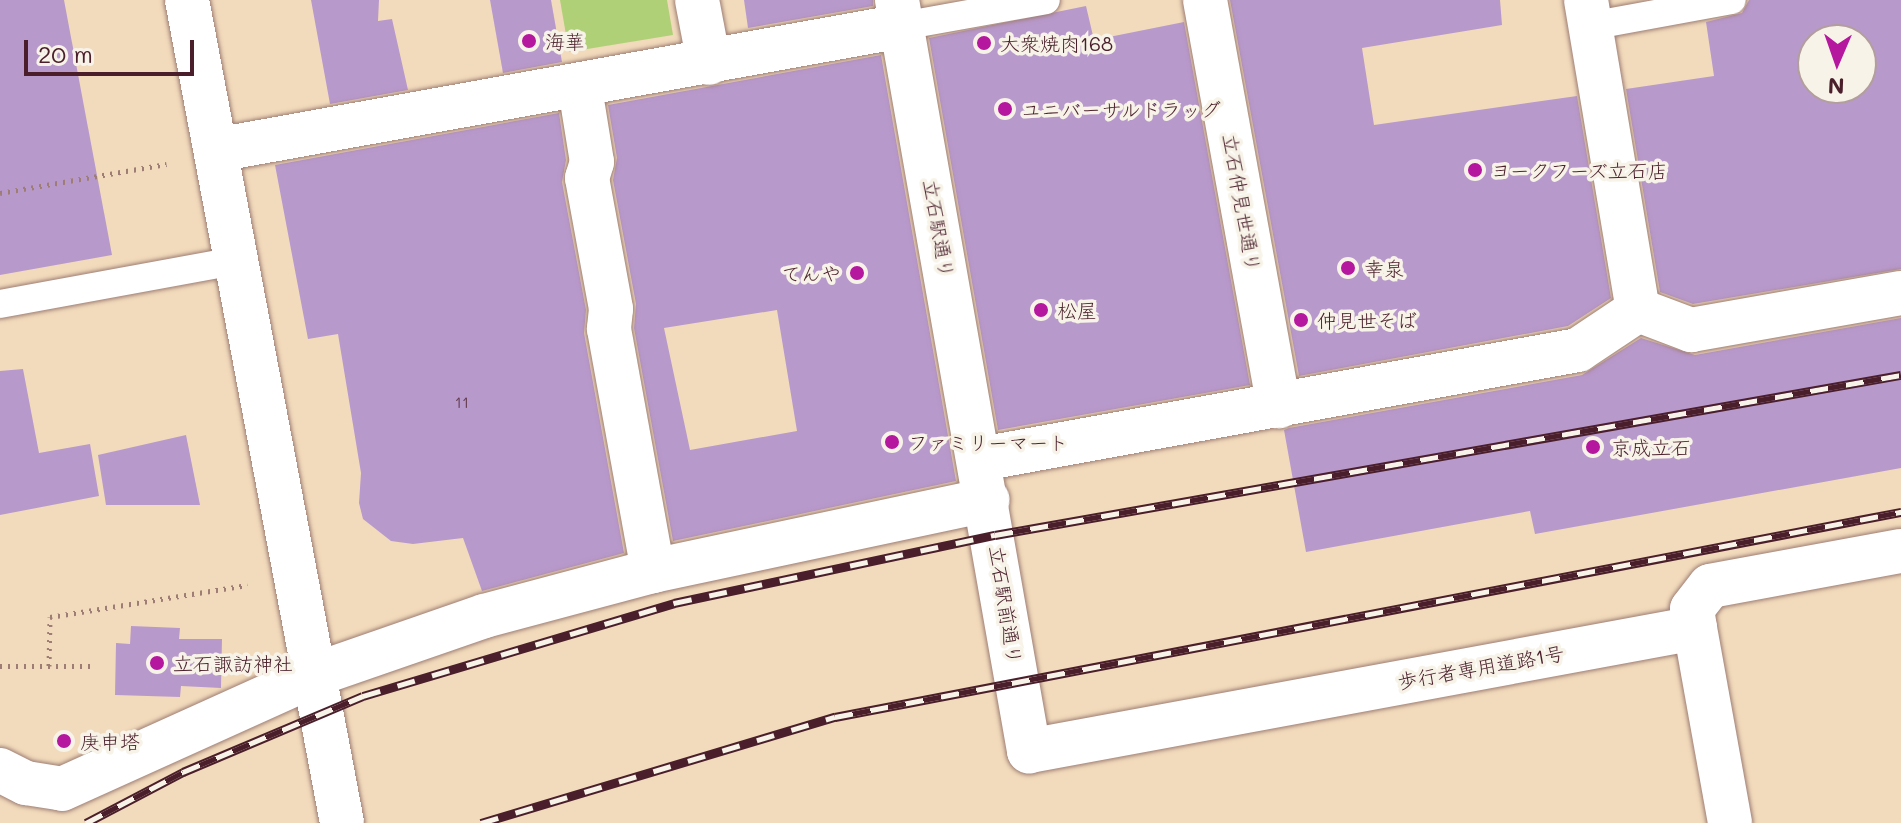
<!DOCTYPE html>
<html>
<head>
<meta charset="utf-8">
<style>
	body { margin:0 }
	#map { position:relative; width:1901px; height:823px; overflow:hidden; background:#f2dbbc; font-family:Mali,"Klee One",sans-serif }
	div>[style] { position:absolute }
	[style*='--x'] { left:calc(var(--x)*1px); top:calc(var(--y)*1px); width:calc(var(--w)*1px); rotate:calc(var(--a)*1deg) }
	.green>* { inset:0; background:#b0d078 }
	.building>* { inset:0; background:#b899cc }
	.path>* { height:5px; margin-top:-2.5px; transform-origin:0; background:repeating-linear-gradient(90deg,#9e7d74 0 2px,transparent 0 8px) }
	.roads { filter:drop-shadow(0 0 2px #9e7d74) drop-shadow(0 0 2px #9e7d74) }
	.lane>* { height:28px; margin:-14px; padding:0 14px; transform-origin:14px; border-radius:14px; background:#fff }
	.street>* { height:44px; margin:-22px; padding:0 22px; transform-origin:22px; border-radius:22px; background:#fff }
	.secondary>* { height:44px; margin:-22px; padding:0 22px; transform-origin:22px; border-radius:22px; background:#fff }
	.rail>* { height:9px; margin-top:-4.5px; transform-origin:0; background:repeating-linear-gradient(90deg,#f7f3e8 0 18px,#4a1f2b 0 36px); box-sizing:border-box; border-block:2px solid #4a1f2b }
	.dots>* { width:22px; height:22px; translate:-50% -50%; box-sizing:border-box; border:4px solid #f7f3e8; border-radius:50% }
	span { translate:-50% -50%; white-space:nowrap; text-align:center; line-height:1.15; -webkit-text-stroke:7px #f7f3e8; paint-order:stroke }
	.number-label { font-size:16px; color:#663e53 }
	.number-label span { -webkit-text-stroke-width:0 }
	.poi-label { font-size:20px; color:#4a1f2b }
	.left { translate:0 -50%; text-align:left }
	.right { translate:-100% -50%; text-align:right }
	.street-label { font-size:20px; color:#4a1f2b }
	.north { position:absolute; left:1797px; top:24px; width:80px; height:80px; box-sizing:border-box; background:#f7f3e8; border:2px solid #b29e9c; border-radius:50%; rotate:182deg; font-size:22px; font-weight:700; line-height:32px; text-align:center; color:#4a1f2b }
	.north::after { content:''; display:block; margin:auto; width:28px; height:36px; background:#b5179e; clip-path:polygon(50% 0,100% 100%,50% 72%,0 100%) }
	.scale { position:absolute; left:24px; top:40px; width:170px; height:36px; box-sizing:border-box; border:4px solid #4a1f2b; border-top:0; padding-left:10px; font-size:24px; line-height:28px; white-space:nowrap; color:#4a1f2b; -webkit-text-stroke:6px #f7f3e8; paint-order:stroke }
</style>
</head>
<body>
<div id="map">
	<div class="green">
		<div style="clip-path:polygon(560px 0,667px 0,673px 35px,569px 52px)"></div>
	</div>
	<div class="building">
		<div style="clip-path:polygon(0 0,64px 0,112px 255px,0 275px)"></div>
		<div style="clip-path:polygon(311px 0,379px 0,378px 21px,392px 19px,408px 90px,330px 104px)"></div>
		<div style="clip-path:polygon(490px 0,551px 0,562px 62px,503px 73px)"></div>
		<div style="clip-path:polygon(744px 0,873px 0,873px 6px,748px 28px)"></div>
		<div style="clip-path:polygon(1230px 0,1500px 0,1502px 25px,1362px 48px,1374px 125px,1577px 96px,1611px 298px,1568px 326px,1299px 376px)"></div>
		<div style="clip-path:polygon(evenodd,1749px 0,1901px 0,1901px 269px,1693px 304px,1660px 292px,1626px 89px,1714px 76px,1706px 22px,1742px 13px,1749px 0,1813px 40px,1861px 40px,1861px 88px,1813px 88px,1813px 40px)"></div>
		<div style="clip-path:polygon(1086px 6px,1094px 40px,1184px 22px,1250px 385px,998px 430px,929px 38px)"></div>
		<div style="clip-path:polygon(evenodd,881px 55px,956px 481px,673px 541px,634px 328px,636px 304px,613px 180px,617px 158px,608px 105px,881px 55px,777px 310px,797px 431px,690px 450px,664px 328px,777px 310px)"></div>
		<div style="clip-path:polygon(559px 113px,566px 160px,562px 182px,586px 310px,584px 333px,624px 553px,482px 591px,463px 538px,413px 544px,391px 541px,363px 519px,359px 503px,361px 473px,338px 334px,308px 339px,275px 165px)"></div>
		<div style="clip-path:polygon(1901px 318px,1901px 468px,1535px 534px,1530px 511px,1306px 552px,1284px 430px,1289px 428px,1582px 375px,1641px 338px,1695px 355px)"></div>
		<div style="clip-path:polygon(23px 369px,39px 453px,90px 444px,99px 496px,0 515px,0 371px)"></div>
		<div style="clip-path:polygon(186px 435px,200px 505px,106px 505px,98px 455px)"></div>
		<div style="clip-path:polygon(131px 626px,180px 628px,179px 639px,222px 639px,221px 688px,181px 686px,180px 697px,115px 695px,116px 643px,130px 644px)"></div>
	</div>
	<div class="path">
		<div style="--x:0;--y:193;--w:169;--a:-9.9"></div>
		<div style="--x:0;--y:666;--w:96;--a:0"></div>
		<div style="--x:49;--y:666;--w:49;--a:-88.8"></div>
		<div style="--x:50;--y:617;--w:200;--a:-9.2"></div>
	</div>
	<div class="roads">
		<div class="lane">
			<div style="--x:902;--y:26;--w:146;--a:-10.2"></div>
			<div style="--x:1590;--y:26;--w:144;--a:-10.4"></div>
			<div style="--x:0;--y:304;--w:244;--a:-10.4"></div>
		</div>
		<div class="street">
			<div style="--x:697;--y:0;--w:64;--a:79.2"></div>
			<div style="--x:897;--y:0;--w:763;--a:80.03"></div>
			<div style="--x:1029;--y:751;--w:677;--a:-10.46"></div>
			<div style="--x:1695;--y:628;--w:19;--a:-99"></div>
			<div style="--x:1692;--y:609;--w:29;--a:-52"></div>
			<div style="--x:1710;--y:586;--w:194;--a:-10.4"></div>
			<div style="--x:1205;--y:0;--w:413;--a:79.7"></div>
			<div style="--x:1586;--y:0;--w:314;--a:80.5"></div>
			<div style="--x:580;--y:88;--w:75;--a:80.8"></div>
			<div style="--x:592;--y:162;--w:17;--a:107"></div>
			<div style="--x:587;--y:178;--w:133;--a:79.6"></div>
			<div style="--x:611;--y:309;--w:20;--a:96"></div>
			<div style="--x:609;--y:329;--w:246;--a:79.7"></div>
			<div style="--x:216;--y:150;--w:697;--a:-10.25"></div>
			<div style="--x:1638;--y:310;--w:57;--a:20.7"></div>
			<div style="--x:1691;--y:330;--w:213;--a:-10"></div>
			<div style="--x:981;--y:459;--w:607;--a:-10.35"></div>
			<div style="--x:1578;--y:350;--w:72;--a:-33.7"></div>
			<div style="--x:1695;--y:628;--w:198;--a:79.8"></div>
			<div style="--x:0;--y:770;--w:29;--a:27"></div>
			<div style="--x:26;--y:783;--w:36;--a:9"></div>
			<div style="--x:62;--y:789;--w:277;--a:-24.3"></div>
			<div style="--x:314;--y:675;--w:180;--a:-19.1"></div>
			<div style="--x:484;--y:616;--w:175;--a:-14.9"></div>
			<div style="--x:653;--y:571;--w:342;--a:-12"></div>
		</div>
		<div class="secondary">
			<div style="--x:187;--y:0;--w:837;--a:79.33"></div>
		</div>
	</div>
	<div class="rail">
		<div style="--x:86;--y:823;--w:110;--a:-27.7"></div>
		<div style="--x:183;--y:772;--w:195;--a:-22.9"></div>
		<div style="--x:363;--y:696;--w:325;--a:-16.6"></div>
		<div style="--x:674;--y:603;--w:328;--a:-12"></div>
		<div style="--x:995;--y:535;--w:920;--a:-10.02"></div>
		<div style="--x:481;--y:823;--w:370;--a:-16.7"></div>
		<div style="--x:835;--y:717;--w:1086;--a:-10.89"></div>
	</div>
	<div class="dots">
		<div style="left:529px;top:41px;background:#b5179e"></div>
		<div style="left:984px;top:43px;background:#b5179e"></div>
		<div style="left:1005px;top:109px;background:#b5179e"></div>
		<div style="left:1475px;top:170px;background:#b5179e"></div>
		<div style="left:1348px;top:268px;background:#b5179e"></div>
		<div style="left:857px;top:273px;background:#b5179e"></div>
		<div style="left:1041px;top:310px;background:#b5179e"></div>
		<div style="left:1301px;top:320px;background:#b5179e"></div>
		<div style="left:892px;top:442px;background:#b5179e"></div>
		<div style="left:1593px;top:447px;background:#b5179e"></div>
		<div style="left:157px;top:663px;background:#b5179e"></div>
		<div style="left:64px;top:741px;background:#b5179e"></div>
	</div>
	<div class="number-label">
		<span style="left:462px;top:402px">11</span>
	</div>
	<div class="poi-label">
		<span class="left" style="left:545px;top:41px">海華</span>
		<span class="left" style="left:1000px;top:43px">大衆焼肉168</span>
		<span class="left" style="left:1021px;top:109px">ユニバーサルドラッグ</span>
		<span class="left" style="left:1491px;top:170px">ヨークフーズ立石店</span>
		<span class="left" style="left:1364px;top:268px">幸泉</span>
		<span class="right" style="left:841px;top:273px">てんや</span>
		<span class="left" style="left:1057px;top:310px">松屋</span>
		<span class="left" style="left:1317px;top:320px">仲見世そば</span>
		<span class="left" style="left:908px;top:442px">ファミリーマート</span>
		<span class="left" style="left:1611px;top:447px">京成立石</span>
		<span class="left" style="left:173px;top:663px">立石諏訪神社</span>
		<span class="left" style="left:80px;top:741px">庚申塔</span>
	</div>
	<div class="street-label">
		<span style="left:1242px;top:203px;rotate:80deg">立石仲見世通り</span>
		<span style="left:939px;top:229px;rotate:80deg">立石駅通り</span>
		<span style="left:1006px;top:605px;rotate:81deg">立石駅前通り</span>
		<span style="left:1481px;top:667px;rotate:-10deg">歩行者専用道路1号</span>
	</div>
	<div class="north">N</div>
	<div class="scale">20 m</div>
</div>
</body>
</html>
